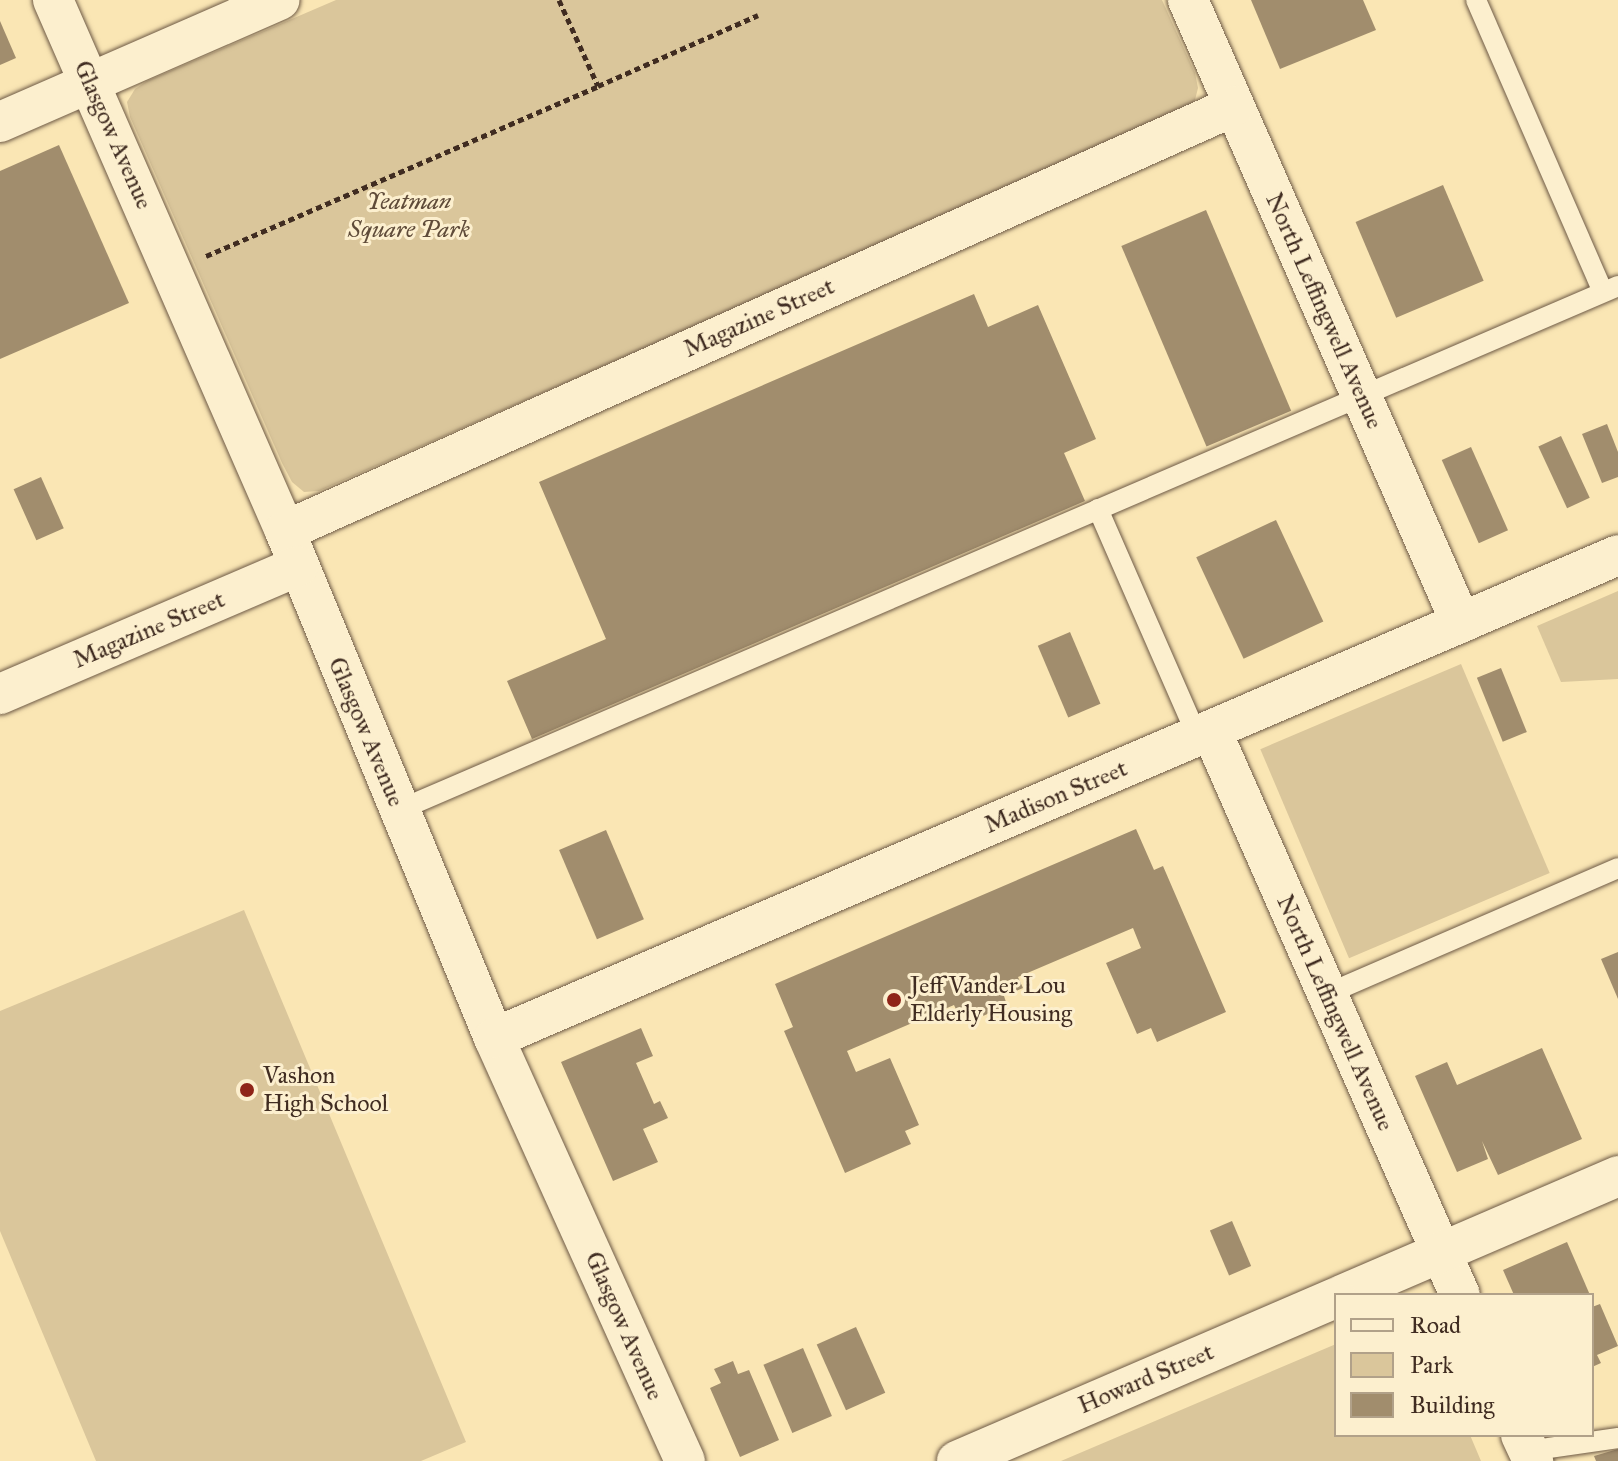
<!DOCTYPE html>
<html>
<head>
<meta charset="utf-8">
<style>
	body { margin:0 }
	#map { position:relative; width:1618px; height:1461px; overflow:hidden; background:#fae6b4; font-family:"IM FELL Great Primer",serif }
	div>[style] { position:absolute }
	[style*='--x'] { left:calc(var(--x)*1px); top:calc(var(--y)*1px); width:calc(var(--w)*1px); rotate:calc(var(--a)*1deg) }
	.green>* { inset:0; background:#dac69b; transform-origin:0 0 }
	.building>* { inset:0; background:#a18d6d; transform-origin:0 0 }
	.path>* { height:5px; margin-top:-2.5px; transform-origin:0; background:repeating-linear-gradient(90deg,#402c21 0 6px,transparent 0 10px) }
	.roads { filter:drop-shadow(0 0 2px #6e5a46) drop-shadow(0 0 2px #6e5a46) }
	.service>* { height:20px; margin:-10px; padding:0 10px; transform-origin:10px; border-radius:10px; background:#fcefce }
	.minor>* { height:40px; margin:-20px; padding:0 20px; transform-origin:20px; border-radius:20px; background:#fcefce }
	.dots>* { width:22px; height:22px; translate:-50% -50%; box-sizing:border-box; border:4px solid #fcefce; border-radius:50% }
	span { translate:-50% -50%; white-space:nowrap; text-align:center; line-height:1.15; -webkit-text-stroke:6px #fcefce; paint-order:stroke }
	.street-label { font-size:24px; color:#402c21 }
	.park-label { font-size:24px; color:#5f4b39; font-style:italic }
	.poi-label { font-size:24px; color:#402c21 }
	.left { translate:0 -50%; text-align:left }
	.legend { position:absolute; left:1334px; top:1293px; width:260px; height:144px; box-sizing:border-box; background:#fcefce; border:2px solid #b1a189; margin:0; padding:10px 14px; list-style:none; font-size:24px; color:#402c21 }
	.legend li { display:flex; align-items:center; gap:16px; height:40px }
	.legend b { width:40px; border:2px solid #b1a189 }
</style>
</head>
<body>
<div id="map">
	<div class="green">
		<div style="clip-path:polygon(336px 0,1162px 0,1195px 73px,1198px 88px,1195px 100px,1186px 110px,319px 491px,304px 492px,292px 482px,282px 463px,130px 117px,127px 102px,135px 89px,147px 81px)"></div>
		<div style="clip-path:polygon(1618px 591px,1618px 679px,1561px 682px,1537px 626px)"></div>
		<div style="left:1461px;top:664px;width:227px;height:218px;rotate:67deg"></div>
		<div style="clip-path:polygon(244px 910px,466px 1442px,421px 1461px,96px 1461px,0 1231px,0 1011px)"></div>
		<div style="clip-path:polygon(1336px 1344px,1336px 1435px,1470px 1435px,1481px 1461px,1061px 1461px)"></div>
	</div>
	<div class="building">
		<div style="clip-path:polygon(1251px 0,1363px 0,1376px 30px,1280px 69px)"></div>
		<div style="clip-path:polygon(0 21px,16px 58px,0 65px)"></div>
		<div style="clip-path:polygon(59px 145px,129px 303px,0 359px,0 171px)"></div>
		<div style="left:1443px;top:185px;width:104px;height:95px;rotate:67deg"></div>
		<div style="left:1206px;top:210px;width:218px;height:92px;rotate:67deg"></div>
		<div style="clip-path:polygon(974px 294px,988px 327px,1038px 305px,1096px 439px,1064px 453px,1085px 501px,532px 739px,507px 681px,606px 639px,539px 482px)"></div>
		<div style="clip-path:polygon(1607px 424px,1618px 452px,1618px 477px,1602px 483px,1582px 434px)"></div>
		<div style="left:1561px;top:436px;width:68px;height:25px;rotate:65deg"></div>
		<div style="left:1471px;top:447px;width:91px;height:32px;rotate:66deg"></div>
		<div style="left:41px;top:477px;width:56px;height:30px;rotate:66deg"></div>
		<div style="left:1276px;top:520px;width:112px;height:88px;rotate:65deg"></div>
		<div style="left:1070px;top:632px;width:78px;height:35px;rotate:67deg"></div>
		<div style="left:1501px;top:668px;width:69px;height:26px;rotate:68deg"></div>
		<div style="clip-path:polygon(1136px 829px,1154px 870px,1163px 866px,1226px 1012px,1157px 1042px,1151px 1028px,1137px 1034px,1106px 963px,1141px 948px,1133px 928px,1018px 977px,1023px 988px,1004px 996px,1007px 1005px,983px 1016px,979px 1007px,959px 1016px,954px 1005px,847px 1051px,856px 1072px,890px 1058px,919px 1125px,905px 1131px,911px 1144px,845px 1173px,784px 1031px,793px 1027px,775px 984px)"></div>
		<div style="left:606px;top:830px;width:97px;height:51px;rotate:67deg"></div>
		<div style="clip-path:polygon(1618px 952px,1618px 999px,1601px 959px)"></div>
		<div style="clip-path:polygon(641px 1028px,653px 1056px,636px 1063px,654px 1104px,660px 1101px,668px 1118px,643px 1129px,658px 1162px,613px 1181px,561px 1062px)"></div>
		<div style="clip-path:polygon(1542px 1048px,1582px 1139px,1498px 1175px,1482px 1141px,1488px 1159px,1457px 1172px,1415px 1076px,1447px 1062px,1457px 1085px)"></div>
		<div style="left:1232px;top:1221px;width:49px;height:24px;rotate:67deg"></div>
		<div style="clip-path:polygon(1567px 1242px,1590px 1295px,1514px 1295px,1503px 1270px)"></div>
		<div style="clip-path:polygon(1600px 1304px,1618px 1346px,1597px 1355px,1601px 1363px,1592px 1367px,1592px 1307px)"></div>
		<div style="left:856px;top:1327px;width:72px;height:43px;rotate:66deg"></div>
		<div style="left:803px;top:1348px;width:74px;height:43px;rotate:67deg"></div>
		<div style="clip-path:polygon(733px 1361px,738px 1374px,749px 1370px,779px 1440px,740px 1457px,710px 1388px,721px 1383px,714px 1369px)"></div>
		<div style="clip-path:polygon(1618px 1449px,1618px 1461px,1596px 1461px,1594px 1456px)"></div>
	</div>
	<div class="path">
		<div style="--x:559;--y:0;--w:94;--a:65.6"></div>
		<div style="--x:598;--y:86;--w:175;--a:-23.9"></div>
		<div style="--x:206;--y:256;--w:427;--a:-23.4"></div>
	</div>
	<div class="roads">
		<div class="service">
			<div style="--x:1476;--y:0;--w:318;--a:66.5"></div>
			<div style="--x:1098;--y:509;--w:248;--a:66.4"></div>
			<div style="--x:399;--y:810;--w:1327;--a:-23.26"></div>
			<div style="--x:1327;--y:994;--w:317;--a:-23.4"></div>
			<div style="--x:1528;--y:1451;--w:91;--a:-8.2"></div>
		</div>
		<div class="minor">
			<div style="--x:53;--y:0;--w:579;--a:66.4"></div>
			<div style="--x:285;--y:531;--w:548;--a:67.6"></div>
			<div style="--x:494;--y:1038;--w:464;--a:65.7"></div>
			<div style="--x:1188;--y:0;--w:680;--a:66.34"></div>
			<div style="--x:0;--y:122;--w:305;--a:-23.6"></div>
			<div style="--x:285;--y:531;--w:1040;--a:-24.12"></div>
			<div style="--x:0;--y:694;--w:324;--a:-23.2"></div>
			<div style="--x:1211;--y:730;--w:617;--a:66.22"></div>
			<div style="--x:494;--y:1038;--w:1223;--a:-23.25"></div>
			<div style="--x:1342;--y:1295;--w:301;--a:-23.3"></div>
			<div style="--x:1521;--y:1435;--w:29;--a:65"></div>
			<div style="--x:957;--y:1461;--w:413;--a:-23.3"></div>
		</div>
	</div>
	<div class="dots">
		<div style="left:894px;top:1000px;background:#8f2418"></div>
		<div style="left:247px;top:1090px;background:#8f2418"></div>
	</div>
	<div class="street-label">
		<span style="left:113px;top:135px;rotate:66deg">Glasgow Avenue</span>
		<span style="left:1324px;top:311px;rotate:66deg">North Leffingwell Avenue</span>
		<span style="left:759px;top:318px;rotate:-24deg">Magazine Street</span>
		<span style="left:149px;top:630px;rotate:-23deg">Magazine Street</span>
		<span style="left:366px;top:732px;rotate:67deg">Glasgow Avenue</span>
		<span style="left:1056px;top:797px;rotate:-23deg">Madison Street</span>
		<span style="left:1335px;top:1013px;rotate:66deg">North Leffingwell Avenue</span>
		<span style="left:624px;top:1326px;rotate:66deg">Glasgow Avenue</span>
		<span style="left:1146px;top:1379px;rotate:-23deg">Howard Street</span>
	</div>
	<div class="park-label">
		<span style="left:409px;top:216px">Yeatman<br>Square Park</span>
	</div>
	<div class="poi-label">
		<span class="left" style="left:910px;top:1000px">Jeff Vander Lou<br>Elderly Housing</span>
		<span class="left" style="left:263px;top:1090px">Vashon<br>High School</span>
	</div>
	<ul class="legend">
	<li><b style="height:10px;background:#fcefce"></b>Road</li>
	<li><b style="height:22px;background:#dac69b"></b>Park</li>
	<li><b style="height:22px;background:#a18d6d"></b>Building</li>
	</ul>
</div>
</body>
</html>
